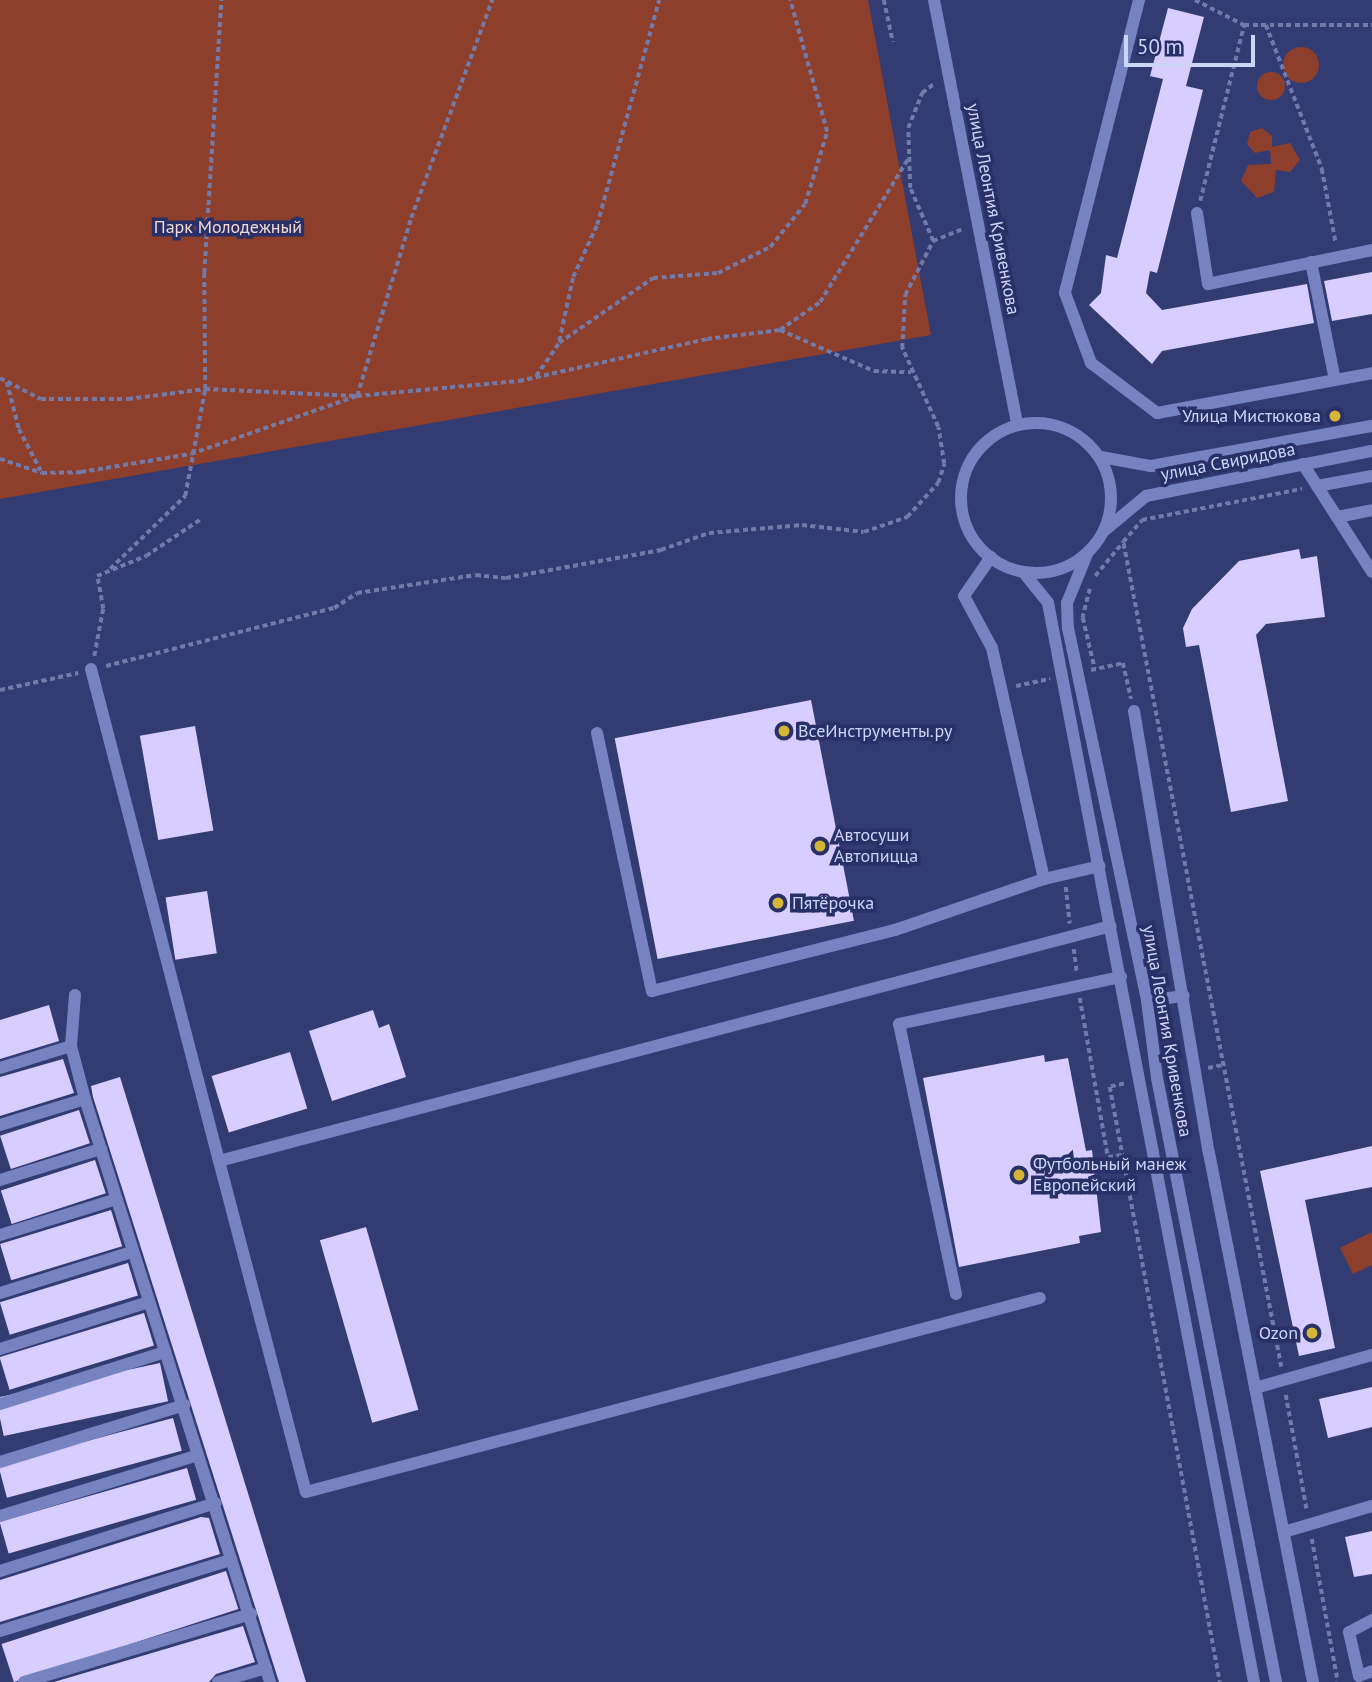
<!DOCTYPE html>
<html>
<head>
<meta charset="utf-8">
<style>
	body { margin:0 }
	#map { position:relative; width:1372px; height:1682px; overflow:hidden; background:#333b73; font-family:"PT Sans",sans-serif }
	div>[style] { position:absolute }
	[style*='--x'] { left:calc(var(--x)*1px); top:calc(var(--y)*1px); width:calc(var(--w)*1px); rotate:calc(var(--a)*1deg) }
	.green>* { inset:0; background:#8d3f2c }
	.round { border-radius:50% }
	.building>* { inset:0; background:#d7cdfe; transform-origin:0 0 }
	.path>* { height:3.5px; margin-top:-1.75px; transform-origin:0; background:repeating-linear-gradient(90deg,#727aa9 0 5px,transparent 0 8.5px) }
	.minor>* { height:12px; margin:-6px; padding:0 6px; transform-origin:6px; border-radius:6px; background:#7783c1 }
	.minor>.ring { margin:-6px; padding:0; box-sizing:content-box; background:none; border:12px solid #7783c1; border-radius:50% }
	.dots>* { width:19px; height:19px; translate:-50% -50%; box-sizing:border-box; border:4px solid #293067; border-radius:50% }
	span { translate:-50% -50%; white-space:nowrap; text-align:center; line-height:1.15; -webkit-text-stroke:7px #293067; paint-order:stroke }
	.street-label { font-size:18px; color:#cdd5f7 }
	.park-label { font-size:18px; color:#f1d8d2 }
	.poi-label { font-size:18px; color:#cdd5f7 }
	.right { translate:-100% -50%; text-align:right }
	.left { translate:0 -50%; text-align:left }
	.scale { position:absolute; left:1124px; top:35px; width:131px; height:32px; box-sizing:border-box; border:4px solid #cdd5f7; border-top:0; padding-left:9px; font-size:21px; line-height:24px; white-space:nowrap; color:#cdd5f7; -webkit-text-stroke:5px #293067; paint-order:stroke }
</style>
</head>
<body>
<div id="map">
	<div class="green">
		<div style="clip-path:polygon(0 0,868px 0,931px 335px,0 499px)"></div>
		<div class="round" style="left:1283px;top:47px;width:36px;height:36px"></div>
		<div class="round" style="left:1257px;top:72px;width:28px;height:28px"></div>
		<div style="clip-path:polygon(1262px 128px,1272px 136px,1272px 147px,1290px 143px,1300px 160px,1290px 172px,1276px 170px,1274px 192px,1257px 198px,1241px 181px,1248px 165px,1271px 164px,1270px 150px,1255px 153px,1247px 144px,1250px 132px)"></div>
		<div style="clip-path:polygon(1372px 1232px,1372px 1265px,1353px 1274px,1340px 1248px)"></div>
	</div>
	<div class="building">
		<div style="clip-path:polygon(1168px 8px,1204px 17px,1186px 86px,1203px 90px,1157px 273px,1150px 271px,1146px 293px,1162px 310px,1307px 284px,1314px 323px,1162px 351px,1152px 364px,1089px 305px,1101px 293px,1106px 255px,1117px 258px,1163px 79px,1150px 76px)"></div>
		<div style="clip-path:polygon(1372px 272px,1372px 314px,1332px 321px,1324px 281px)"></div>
		<div style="clip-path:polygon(1299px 549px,1301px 559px,1317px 556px,1325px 617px,1266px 624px,1256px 635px,1288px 801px,1231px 812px,1199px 645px,1186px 647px,1183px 628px,1192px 609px,1239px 561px)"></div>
		<div style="left:811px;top:700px;width:225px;height:200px;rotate:79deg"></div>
		<div style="left:195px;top:726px;width:106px;height:56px;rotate:80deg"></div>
		<div style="left:207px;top:891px;width:63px;height:42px;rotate:81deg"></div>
		<div style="clip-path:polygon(49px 1005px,59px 1041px,0 1059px,0 1020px)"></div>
		<div style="clip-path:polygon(373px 1010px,379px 1028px,389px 1024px,406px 1077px,332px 1101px,309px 1031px)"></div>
		<div style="left:290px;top:1052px;width:59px;height:82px;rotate:73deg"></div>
		<div style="clip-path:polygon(1044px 1055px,1045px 1062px,1068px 1058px,1086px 1151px,1092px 1150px,1101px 1232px,1079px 1236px,1080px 1243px,959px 1267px,923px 1078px)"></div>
		<div style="clip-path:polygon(63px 1059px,74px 1093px,0 1116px,0 1077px)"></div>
		<div style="clip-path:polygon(120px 1077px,306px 1682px,279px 1682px,93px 1097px,91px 1086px)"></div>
		<div style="left:79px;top:1110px;width:35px;height:83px;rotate:72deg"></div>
		<div style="clip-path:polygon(1372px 1146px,1372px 1187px,1305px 1200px,1335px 1348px,1299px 1356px,1260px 1171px)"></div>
		<div style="left:95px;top:1160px;width:35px;height:99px;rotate:72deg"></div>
		<div style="left:111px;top:1210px;width:38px;height:116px;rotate:73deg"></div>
		<div style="left:366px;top:1227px;width:190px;height:48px;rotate:74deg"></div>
		<div style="left:128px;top:1263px;width:34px;height:134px;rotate:73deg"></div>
		<div style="left:144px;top:1313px;width:34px;height:151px;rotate:73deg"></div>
		<div style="left:160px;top:1363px;width:39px;height:168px;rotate:78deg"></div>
		<div style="clip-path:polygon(1372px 1387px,1372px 1427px,1328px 1438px,1319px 1399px)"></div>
		<div style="left:173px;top:1418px;width:34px;height:181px;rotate:75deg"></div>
		<div style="left:187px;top:1468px;width:33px;height:195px;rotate:74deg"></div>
		<div style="clip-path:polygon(201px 1517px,209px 1518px,220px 1554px,0 1622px,0 1580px)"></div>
		<div style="clip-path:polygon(1372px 1531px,1372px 1574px,1354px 1577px,1345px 1537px)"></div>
		<div style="left:226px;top:1571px;width:40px;height:236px;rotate:72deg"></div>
		<div style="clip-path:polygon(243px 1626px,255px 1662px,216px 1674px,209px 1682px,54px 1682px)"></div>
	</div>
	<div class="path">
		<div style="--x:884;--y:0;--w:43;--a:77.9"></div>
		<div style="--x:1195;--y:0;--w:55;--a:27"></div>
		<div style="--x:1244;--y:25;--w:128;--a:0"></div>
		<div style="--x:1266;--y:25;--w:155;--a:68.7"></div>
		<div style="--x:1322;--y:169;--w:76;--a:79.4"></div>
		<div style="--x:1200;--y:201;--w:181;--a:-76"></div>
		<div style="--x:933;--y:241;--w:58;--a:-113.5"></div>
		<div style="--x:910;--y:188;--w:60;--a:-91.9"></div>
		<div style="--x:908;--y:128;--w:38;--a:-68"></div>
		<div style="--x:922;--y:93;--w:16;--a:-38"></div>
		<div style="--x:780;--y:330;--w:49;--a:-35"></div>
		<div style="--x:820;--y:302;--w:168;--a:-58.4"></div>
		<div style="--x:559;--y:341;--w:66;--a:-77.7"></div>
		<div style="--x:573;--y:277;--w:57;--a:-65.2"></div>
		<div style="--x:597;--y:225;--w:233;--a:-74.6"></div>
		<div style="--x:536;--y:376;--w:40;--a:-55.1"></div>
		<div style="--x:559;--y:343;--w:114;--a:-34.7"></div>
		<div style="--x:653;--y:278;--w:65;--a:-4.4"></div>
		<div style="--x:718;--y:273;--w:58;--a:-26.6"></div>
		<div style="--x:770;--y:247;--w:55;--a:-50.9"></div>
		<div style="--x:805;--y:204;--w:75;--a:-73"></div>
		<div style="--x:827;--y:132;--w:137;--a:-105.7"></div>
		<div style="--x:0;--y:378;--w:46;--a:27.1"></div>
		<div style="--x:41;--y:399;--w:87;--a:0"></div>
		<div style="--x:128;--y:399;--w:78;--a:-7.4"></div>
		<div style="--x:205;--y:389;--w:152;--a:2.6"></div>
		<div style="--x:357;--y:396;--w:163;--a:-5.3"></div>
		<div style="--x:519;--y:381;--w:193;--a:-12.6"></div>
		<div style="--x:707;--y:339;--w:74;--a:-7"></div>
		<div style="--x:780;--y:330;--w:103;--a:23.6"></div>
		<div style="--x:874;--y:371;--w:37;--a:2"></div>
		<div style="--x:7;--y:382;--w:49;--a:75.7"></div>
		<div style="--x:19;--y:429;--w:47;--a:62.4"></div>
		<div style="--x:0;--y:459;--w:44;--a:18.4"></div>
		<div style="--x:42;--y:473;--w:39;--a:-1"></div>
		<div style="--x:81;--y:472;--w:111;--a:-9.3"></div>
		<div style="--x:191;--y:454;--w:176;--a:-19.3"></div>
		<div style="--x:357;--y:396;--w:186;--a:-73.1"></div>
		<div style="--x:411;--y:218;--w:233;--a:-69.6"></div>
		<div style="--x:110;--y:569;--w:105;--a:-44.2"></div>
		<div style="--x:185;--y:496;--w:109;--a:-79.4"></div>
		<div style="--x:205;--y:389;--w:116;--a:-90.5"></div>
		<div style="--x:204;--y:273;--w:274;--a:-86.4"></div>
		<div style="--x:1095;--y:576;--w:44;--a:-50.5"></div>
		<div style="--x:1090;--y:589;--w:30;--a:104"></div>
		<div style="--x:1083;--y:618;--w:52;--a:76.8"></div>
		<div style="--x:94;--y:656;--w:48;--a:-79.2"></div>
		<div style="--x:103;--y:609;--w:34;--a:-100"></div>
		<div style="--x:97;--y:576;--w:53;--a:-22.2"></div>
		<div style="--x:146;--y:556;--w:66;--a:-33.9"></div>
		<div style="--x:106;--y:666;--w:235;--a:-14.3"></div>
		<div style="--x:334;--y:608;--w:27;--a:-33"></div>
		<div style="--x:357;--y:593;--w:120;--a:-8.6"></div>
		<div style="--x:476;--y:575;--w:30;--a:6"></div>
		<div style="--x:506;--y:578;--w:158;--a:-10.2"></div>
		<div style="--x:661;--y:550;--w:51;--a:-19.5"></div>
		<div style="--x:709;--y:533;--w:93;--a:-4.9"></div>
		<div style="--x:802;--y:525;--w:62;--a:6.4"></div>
		<div style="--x:864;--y:532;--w:46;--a:-19.2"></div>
		<div style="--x:907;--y:517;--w:46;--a:-47.6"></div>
		<div style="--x:938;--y:483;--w:20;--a:-72"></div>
		<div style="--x:944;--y:464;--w:37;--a:-99"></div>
		<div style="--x:938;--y:427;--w:87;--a:-114.5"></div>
		<div style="--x:902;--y:348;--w:53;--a:-86.8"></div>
		<div style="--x:905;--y:295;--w:61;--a:-62.6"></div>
		<div style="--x:933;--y:241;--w:32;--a:-22"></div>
		<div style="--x:1091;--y:670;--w:33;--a:-12"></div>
		<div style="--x:1123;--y:663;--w:37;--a:77"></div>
		<div style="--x:1016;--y:686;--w:35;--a:-12"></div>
		<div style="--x:0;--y:690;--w:80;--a:-12.3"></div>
		<div style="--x:1066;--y:887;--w:37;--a:84"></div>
		<div style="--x:1074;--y:949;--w:24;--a:83"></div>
		<div style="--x:1080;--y:998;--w:161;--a:80"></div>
		<div style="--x:1108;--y:1157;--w:14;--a:-8"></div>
		<div style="--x:1208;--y:1068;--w:15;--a:-11"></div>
		<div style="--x:1124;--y:1084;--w:14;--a:168"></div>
		<div style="--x:1110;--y:1087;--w:605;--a:79.53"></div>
		<div style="--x:1281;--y:1367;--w:840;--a:-100.84"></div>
		<div style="--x:1123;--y:542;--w:29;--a:-49"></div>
		<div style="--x:1142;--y:520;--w:163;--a:-11"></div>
		<div style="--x:1286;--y:1395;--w:118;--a:79.7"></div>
		<div style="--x:1312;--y:1539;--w:145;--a:79.7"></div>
	</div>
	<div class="minor">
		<div style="--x:934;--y:0;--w:433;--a:78.9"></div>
		<div style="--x:1139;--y:0;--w:302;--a:104.2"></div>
		<div style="--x:1065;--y:293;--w:75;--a:69.6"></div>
		<div style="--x:1091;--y:363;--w:83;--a:37.1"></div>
		<div style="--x:1157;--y:413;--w:219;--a:-10.5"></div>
		<div style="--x:1197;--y:213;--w:72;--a:81.2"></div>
		<div style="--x:1208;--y:284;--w:167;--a:-11.7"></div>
		<div style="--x:1311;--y:262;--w:120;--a:78.5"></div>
		<div class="ring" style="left:961px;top:423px;width:138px;height:138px"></div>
		<div style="--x:1101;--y:457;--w:51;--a:10.2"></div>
		<div style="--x:1151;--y:466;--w:225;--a:-10.3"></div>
		<div style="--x:1303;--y:464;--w:128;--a:57.4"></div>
		<div style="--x:1317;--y:486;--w:56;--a:-10.3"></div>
		<div style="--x:1337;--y:517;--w:36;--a:-11"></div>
		<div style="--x:1104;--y:531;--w:55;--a:-39.8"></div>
		<div style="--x:1146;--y:496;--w:230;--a:-11.3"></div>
		<div style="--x:1087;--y:554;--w:53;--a:112.2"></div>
		<div style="--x:1067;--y:603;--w:25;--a:88"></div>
		<div style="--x:1068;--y:628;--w:381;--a:78"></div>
		<div style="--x:1147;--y:1001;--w:78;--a:82.6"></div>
		<div style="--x:1157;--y:1078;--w:616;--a:78.85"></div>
		<div style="--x:991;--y:557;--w:47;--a:124.7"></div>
		<div style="--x:964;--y:596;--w:59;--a:61.7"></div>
		<div style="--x:992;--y:648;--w:237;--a:77.3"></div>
		<div style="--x:1044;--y:879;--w:57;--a:-13.1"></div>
		<div style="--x:1024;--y:573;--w:38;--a:51"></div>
		<div style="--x:1048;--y:603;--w:1098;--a:79.19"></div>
		<div style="--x:91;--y:669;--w:508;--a:75.42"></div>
		<div style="--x:219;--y:1161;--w:922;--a:-14.76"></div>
		<div style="--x:1134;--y:711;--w:448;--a:80.4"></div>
		<div style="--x:1209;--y:1153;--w:539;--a:78.88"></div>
		<div style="--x:597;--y:733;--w:264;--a:78"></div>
		<div style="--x:652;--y:991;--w:251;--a:-14.1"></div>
		<div style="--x:895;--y:930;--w:157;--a:-18.9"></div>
		<div style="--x:75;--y:995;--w:51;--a:94.5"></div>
		<div style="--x:71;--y:1046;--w:55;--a:75.2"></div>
		<div style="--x:85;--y:1099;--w:612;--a:72.39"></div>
		<div style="--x:1147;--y:1001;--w:37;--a:-8"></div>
		<div style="--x:0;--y:1068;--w:74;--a:-17.2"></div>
		<div style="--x:0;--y:1125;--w:89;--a:-17"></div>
		<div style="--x:219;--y:1161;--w:342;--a:75.3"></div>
		<div style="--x:306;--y:1492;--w:759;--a:-14.81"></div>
		<div style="--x:0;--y:1180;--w:106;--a:-17.1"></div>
		<div style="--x:0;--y:1235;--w:122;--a:-17.1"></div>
		<div style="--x:0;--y:1293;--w:138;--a:-17.3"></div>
		<div style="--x:956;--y:1294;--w:276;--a:-101.9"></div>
		<div style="--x:899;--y:1024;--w:227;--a:-12"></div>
		<div style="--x:0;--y:1349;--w:156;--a:-17.5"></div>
		<div style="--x:1255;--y:1388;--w:122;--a:-15.8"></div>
		<div style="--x:0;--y:1404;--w:173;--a:-17.5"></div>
		<div style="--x:0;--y:1462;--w:193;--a:-17.2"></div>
		<div style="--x:0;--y:1516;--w:207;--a:-17.1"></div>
		<div style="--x:1284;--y:1532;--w:92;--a:-16.5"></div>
		<div style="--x:0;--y:1571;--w:226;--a:-17.5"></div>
		<div style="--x:1372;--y:1620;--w:26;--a:152"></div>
		<div style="--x:1349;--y:1632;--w:45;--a:77.2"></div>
		<div style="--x:1359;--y:1676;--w:14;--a:-21"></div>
		<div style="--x:0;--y:1631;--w:242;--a:-17.1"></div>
		<div style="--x:24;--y:1682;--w:237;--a:-16.7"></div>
		<div style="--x:218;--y:1682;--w:50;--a:-16.3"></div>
	</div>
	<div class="dots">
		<div style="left:1335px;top:416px;background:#d5b535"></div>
		<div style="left:784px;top:731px;background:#d5b535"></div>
		<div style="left:820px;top:846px;background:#d5b535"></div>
		<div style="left:778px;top:903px;background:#d5b535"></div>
		<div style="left:1019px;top:1175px;background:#d5b535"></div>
		<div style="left:1312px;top:1333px;background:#d5b535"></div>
	</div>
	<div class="street-label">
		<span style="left:993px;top:209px;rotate:79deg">улица Леонтия Кривенкова</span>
		<span style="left:1228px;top:462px;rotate:-11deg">улица Свиридова</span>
		<span style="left:1167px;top:1031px;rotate:80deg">улица Леонтия Кривенкова</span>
	</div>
	<div class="park-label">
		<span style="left:228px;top:227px">Парк Молодежный</span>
	</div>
	<div class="poi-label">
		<span class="right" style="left:1321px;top:416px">Улица Мистюкова</span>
		<span class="left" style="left:798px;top:731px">ВсеИнструменты.ру</span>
		<span class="left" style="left:834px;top:846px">Автосуши<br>Автопицца</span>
		<span class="left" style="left:792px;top:903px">Пятёрочка</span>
		<span class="left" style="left:1033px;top:1175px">Футбольный манеж<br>Европейский</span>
		<span class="right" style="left:1298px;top:1333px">Ozon</span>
	</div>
	<div class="scale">50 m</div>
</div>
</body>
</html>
